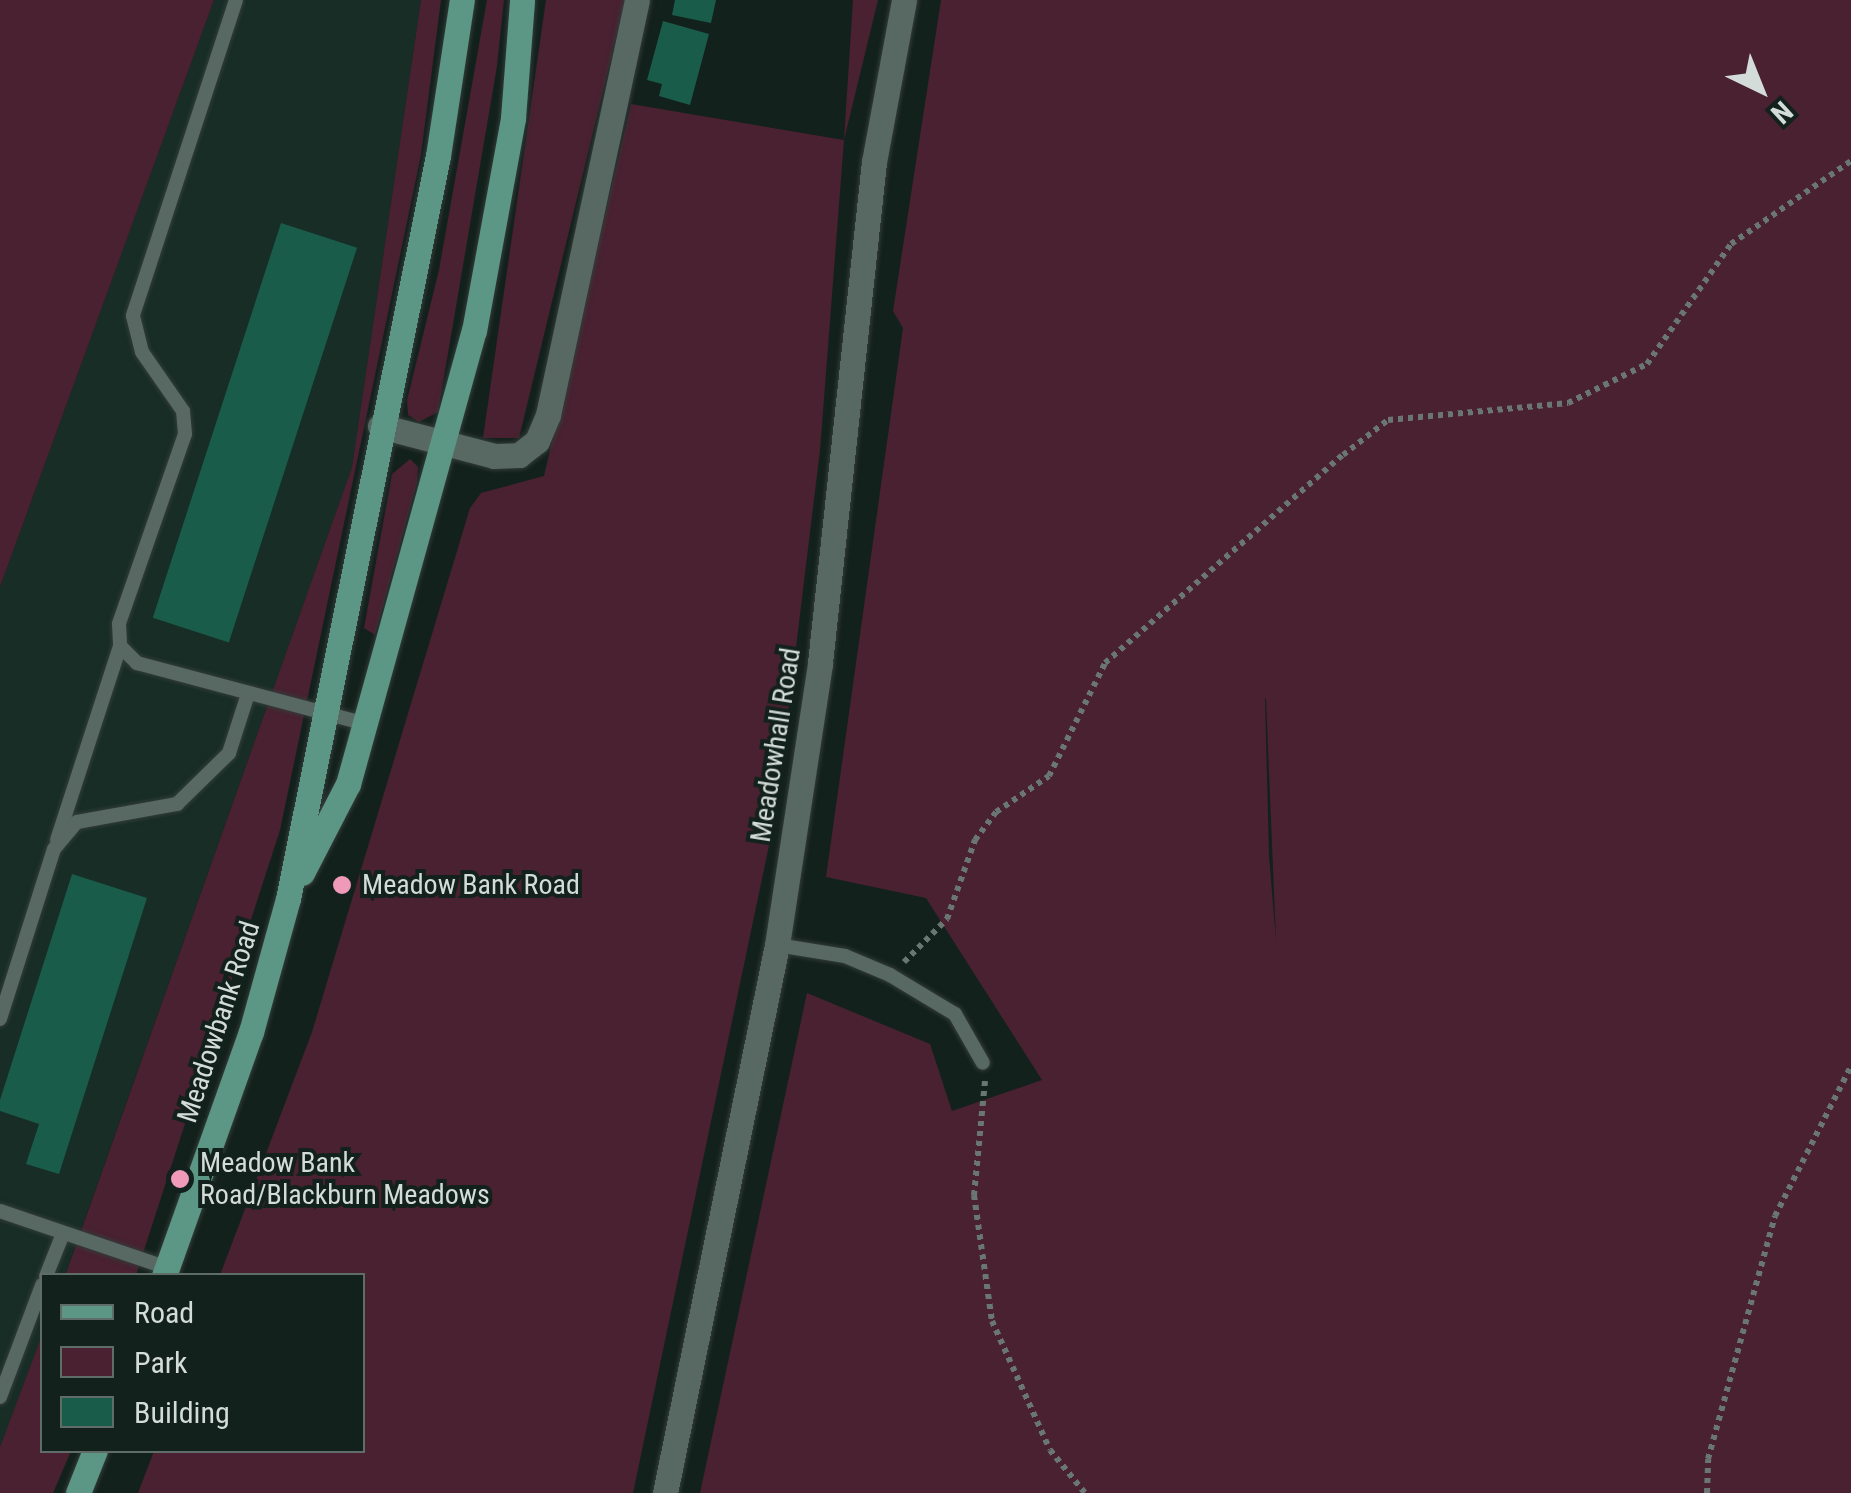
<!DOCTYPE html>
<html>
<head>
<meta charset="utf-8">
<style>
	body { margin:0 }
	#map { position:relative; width:1851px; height:1493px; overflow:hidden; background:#13211c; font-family:"Roboto Condensed",sans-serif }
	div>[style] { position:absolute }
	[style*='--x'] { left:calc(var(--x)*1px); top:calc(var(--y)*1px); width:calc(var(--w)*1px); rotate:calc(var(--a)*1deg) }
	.built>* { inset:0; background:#172d26 }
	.green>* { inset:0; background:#492131 }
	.building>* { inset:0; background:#1a5c4a; transform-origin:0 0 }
	.path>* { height:6px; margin-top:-3px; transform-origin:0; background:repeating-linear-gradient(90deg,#6a7672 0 5px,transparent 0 10px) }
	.roads { filter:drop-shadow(0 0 2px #333c39) drop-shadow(0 0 2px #333c39) }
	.service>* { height:14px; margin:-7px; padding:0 7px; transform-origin:7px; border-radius:7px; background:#586862 }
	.minor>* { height:25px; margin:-12.5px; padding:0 12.5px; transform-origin:12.5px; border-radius:12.5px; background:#586862 }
	.tertiary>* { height:25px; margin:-12.5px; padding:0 12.5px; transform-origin:12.5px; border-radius:12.5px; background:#586862 }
	.primary>* { height:25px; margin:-12.5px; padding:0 12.5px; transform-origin:12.5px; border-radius:12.5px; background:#5c9684 }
	.dots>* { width:28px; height:28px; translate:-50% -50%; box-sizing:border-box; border:5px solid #13211c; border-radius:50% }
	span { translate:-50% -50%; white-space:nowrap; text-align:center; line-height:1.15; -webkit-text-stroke:8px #13211c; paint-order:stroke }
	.street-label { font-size:28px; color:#d3dcd9 }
	.poi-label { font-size:28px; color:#d3dcd9 }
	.left { translate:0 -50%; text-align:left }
	.legend { position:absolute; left:40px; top:1273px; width:325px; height:180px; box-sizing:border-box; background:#13211c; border:2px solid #606c68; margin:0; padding:12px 18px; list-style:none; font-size:30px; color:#d3dcd9 }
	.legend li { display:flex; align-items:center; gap:20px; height:50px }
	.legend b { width:50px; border:2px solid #606c68 }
	.north { position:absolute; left:1711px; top:40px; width:100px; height:100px; -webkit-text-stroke:8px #13211c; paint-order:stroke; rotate:137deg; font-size:28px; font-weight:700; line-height:40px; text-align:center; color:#d3dcd9 }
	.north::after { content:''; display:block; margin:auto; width:35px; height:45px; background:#d3dcd9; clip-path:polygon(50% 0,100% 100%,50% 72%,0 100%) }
</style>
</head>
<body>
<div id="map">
	<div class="built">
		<div style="clip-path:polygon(214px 0,421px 0,352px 467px,65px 1275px,42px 1276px,42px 1335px,0 1447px,0 587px)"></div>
	</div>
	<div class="green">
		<div style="clip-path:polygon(0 0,214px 0,0 587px)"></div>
		<div style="clip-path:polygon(421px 0,441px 0,421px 155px,280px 830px,136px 1275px,65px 1276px,352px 467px)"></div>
		<div style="clip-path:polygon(487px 0,504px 0,497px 66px,438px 412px,419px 422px,408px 415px,407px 400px,439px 270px)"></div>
		<div style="clip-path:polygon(546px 0,625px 0,519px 438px,483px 438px)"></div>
		<div style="clip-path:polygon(853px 0,878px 0,844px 140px,820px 450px,776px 812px,633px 1493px,138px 1493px,154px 1451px,362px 1450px,362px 1276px,220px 1275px,312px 1032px,470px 508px,481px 493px,544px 476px,631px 104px,844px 140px)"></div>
		<div style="clip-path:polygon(evenodd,941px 0,1851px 0,1851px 1493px,700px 1493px,807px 993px,930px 1044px,952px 1111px,1042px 1080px,926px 898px,826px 877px,903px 328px,893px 311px,941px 0,1265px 698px,1266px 699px,1276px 941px,1269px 855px,1265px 698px)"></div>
		<div style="clip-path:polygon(410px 459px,418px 467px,417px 483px,375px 635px,364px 628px,392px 474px)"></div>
		<div style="clip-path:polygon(42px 1335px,42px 1450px,71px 1451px,53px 1493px,0 1493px,0 1447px)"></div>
	</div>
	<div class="building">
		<div style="clip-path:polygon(675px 0,716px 0,711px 23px,672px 15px)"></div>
		<div style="clip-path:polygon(663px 21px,709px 34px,690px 105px,659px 96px,662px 84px,647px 80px)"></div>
		<div style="left:281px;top:223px;width:80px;height:415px;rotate:18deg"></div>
		<div style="clip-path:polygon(72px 874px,147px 898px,59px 1174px,26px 1164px,39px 1124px,0 1111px,0 1100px)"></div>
	</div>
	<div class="path">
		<div style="--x:904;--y:962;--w:61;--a:-45"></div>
		<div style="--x:947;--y:919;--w:84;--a:-70.5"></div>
		<div style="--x:975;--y:840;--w:35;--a:-53"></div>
		<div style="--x:996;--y:812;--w:64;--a:-34.2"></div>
		<div style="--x:1049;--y:776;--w:126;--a:-63.6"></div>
		<div style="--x:1105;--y:663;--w:316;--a:-41.2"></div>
		<div style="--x:1343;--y:455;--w:57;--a:-37.9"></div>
		<div style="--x:1388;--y:420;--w:181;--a:-5.4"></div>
		<div style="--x:1568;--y:403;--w:88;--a:-26.3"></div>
		<div style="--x:1647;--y:364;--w:146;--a:-55"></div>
		<div style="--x:1731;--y:244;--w:146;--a:-34.7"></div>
		<div style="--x:985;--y:1081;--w:115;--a:95.5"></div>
		<div style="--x:974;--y:1195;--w:127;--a:81.9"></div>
		<div style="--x:992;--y:1321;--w:141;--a:65.8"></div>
		<div style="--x:1050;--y:1450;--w:55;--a:50.9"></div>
		<div style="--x:1707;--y:1493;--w:34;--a:-88"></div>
		<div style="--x:1708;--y:1459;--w:252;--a:-74.6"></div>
		<div style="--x:1775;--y:1216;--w:168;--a:-63.1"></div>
	</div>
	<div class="roads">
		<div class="service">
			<div style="--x:236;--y:0;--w:332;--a:108.1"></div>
			<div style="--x:133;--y:316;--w:37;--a:76"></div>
			<div style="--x:142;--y:352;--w:72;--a:55.2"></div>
			<div style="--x:183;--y:411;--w:23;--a:85"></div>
			<div style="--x:185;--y:434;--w:201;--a:109.2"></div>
			<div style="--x:119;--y:624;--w:22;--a:87"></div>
			<div style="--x:120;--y:646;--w:24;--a:45"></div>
			<div style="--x:137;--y:663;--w:237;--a:14.9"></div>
			<div style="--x:57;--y:840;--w:204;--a:-72"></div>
			<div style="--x:777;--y:945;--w:69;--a:9.2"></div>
			<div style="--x:845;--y:956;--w:49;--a:22.9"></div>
			<div style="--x:890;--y:975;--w:76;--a:31"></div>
			<div style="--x:955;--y:1014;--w:56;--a:60.3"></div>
			<div style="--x:0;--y:1019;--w:178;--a:-72.4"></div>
			<div style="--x:54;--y:849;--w:35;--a:-50"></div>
			<div style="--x:77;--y:822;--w:102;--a:-10.2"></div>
			<div style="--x:177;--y:804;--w:73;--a:-44.4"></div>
			<div style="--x:229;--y:753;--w:59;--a:-72.2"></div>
			<div style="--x:0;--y:1211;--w:176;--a:18.8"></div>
			<div style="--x:46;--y:1276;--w:43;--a:-68.2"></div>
			<div style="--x:0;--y:1397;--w:120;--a:-69.4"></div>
		</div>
		<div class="minor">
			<div style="--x:380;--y:426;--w:118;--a:14.7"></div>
			<div style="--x:494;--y:456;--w:25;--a:-2"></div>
			<div style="--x:519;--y:455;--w:23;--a:-38"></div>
			<div style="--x:537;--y:441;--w:28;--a:-67"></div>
			<div style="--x:548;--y:415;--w:424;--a:-77.9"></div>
		</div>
		<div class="tertiary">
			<div style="--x:665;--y:1493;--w:559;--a:-78.45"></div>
			<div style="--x:777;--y:945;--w:285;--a:-81.3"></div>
			<div style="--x:820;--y:663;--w:504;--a:-83.85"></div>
			<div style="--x:874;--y:162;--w:165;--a:-79.5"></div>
		</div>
		<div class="primary">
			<div style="--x:302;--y:873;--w:100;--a:-62.7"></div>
			<div style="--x:348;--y:784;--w:470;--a:-74.5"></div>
			<div style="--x:474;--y:331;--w:217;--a:-79.6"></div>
			<div style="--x:513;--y:118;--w:118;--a:-85.6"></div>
			<div style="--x:164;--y:1276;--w:259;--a:-70.4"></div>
			<div style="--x:251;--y:1032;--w:138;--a:-74.5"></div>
			<div style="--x:288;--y:899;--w:758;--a:-78.59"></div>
			<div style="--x:438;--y:156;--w:158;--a:-81.3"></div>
			<div style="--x:78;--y:1493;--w:46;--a:-68.4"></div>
		</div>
	</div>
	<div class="dots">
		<div style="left:342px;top:885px;background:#ef9ab9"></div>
		<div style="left:180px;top:1179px;background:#ef9ab9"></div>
	</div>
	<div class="street-label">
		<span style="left:776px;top:745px;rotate:-81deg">Meadowhall Road</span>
		<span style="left:219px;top:1022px;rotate:-72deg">Meadowbank Road</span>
	</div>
	<div class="poi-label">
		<span class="left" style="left:362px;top:885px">Meadow Bank Road</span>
		<span class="left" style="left:200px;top:1179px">Meadow Bank<br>Road/Blackburn Meadows</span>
	</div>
	<ul class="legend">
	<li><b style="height:12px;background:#5c9684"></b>Road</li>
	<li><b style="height:28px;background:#492131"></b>Park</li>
	<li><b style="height:28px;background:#1a5c4a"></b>Building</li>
	</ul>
	<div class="north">N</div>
</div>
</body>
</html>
